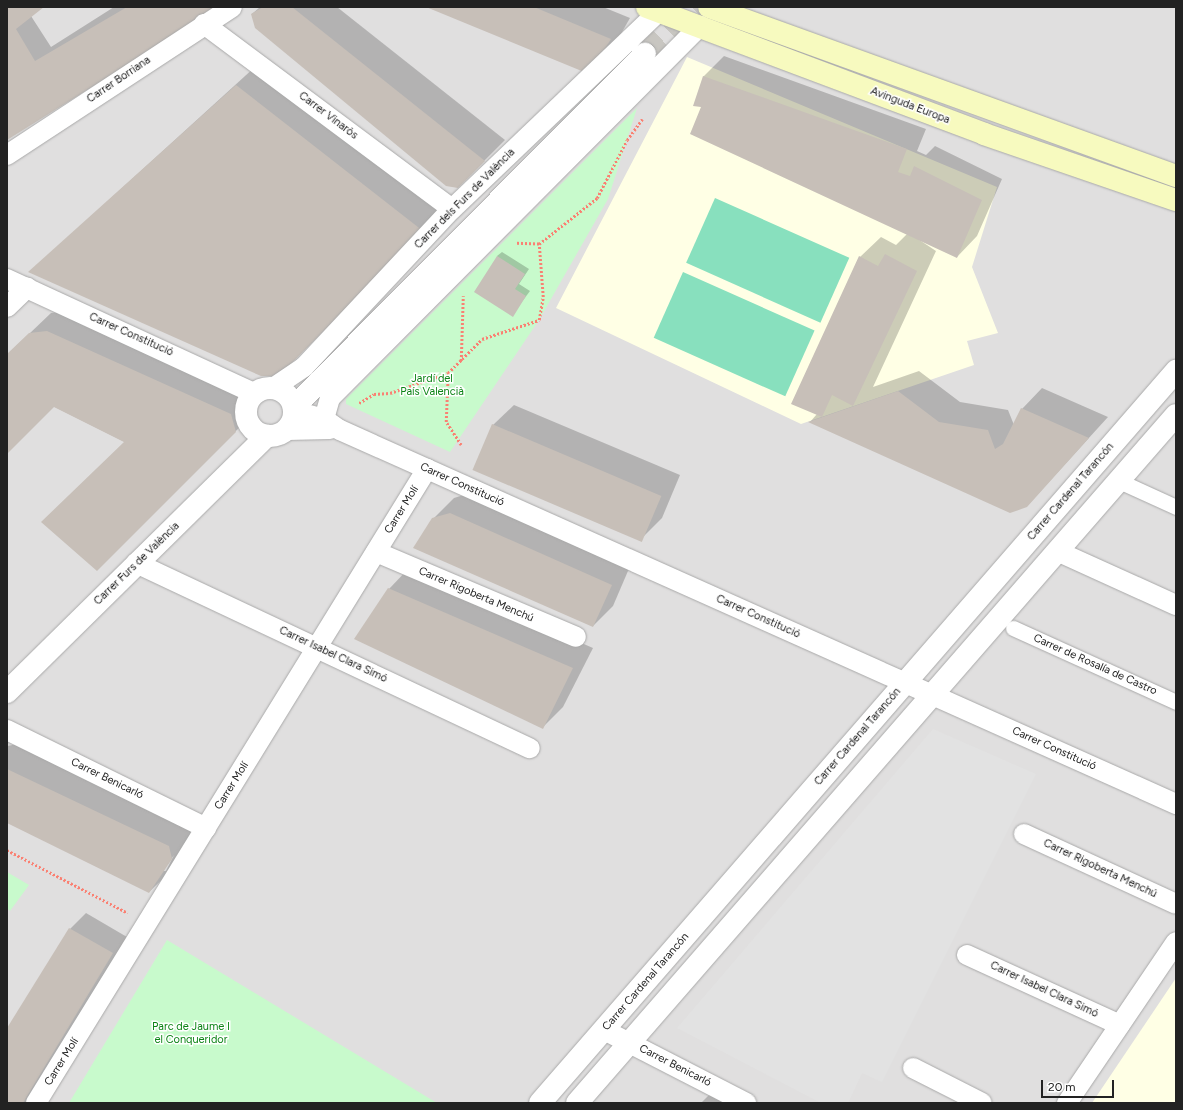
<!DOCTYPE html>
<html>
<head>
<meta charset="utf-8">
<style>
	body { margin:0 }
	#map { position:relative; width:1183px; height:1110px; overflow:hidden; background:#f2efe9; font-family:Figtree,sans-serif }
	div>[style] { position:absolute }
	[style*='--x'] { left:calc(var(--x)*1px); top:calc(var(--y)*1px); width:calc(var(--w)*1px); rotate:calc(var(--a)*1deg) }
	.residential>* { inset:0; background:#e0dfdf; transform-origin:0 0 }
	.education>* { inset:0; background:#ffffe5 }
	.park>* { inset:0; background:#c8facc }
	.pitch>* { inset:0; background:#88e0be; transform-origin:0 0 }
	.parking>* { inset:0; background:#e2e2e2 }
	.shadow>* { inset:0; background:#0003 }
	.building>* { inset:0; background:#c7bfb8; transform-origin:0 0 }
	.tertiary-tunnel>* { height:22px; margin-top:-11px; transform-origin:0; background:repeating-linear-gradient(90deg,#c8c6c1 0 22px,transparent 0 33px) }
	.path>* { height:2.5px; margin-top:-1.25px; transform-origin:0; background:repeating-linear-gradient(90deg,#fa8072 0 2px,transparent 0 4px) }
	.roads { filter:drop-shadow(0 0 1px #a9a9a9) drop-shadow(0 0 1px #a9a9a9) }
	.pedestrian>* { height:15px; margin:-7.5px; padding:0 7.5px; transform-origin:7.5px; border-radius:7.5px; background:#fff }
	.minor>* { height:20px; margin:-10px; padding:0 10px; transform-origin:10px; border-radius:10px; background:#fff }
	.tertiary>* { height:22px; margin:-11px; padding:0 11px; transform-origin:11px; border-radius:11px; background:#fff }
	.tertiary>.ring { margin:-11px; padding:0; box-sizing:content-box; background:none; border:22px solid #fff; border-radius:50% }
	.secondary>* { height:22px; margin:-11px; padding:0 11px; transform-origin:11px; border-radius:11px; background:#f7fabf }
	span { translate:-50% -50%; white-space:nowrap; text-align:center; line-height:1.15; -webkit-text-stroke:3px #fff; paint-order:stroke }
	.street-label { font-size:11px; color:#222 }
	.park-label { font-size:11px; color:#0c8416 }
	.frame { position:absolute; inset:0; border:8px solid #222; pointer-events:none }
	.scale { position:absolute; left:1041px; top:1080px; width:73px; height:18px; box-sizing:border-box; border:2px solid #222; border-top:0; padding-left:5px; font-size:12px; line-height:14px; white-space:nowrap; color:#222; -webkit-text-stroke:3px #fff; paint-order:stroke }
</style>
</head>
<body>
<div id="map">
	<div class="residential">
		<div style="left:7px;top:7px;width:1169px;height:1096px"></div>
	</div>
	<div class="education">
		<div style="clip-path:polygon(687px 57px,997px 187px,972px 267px,998px 333px,967px 341px,974px 365px,801px 424px,556px 308px)"></div>
		<div style="clip-path:polygon(1176px 978px,1176px 1103px,1092px 1103px)"></div>
	</div>
	<div class="park">
		<div style="clip-path:polygon(637px 108px,608px 199px,539px 320px,450px 452px,346px 404px,346px 399px)"></div>
		<div style="clip-path:polygon(7px 872px,29px 885px,10px 911px,7px 908px)"></div>
		<div style="clip-path:polygon(167px 940px,437px 1103px,69px 1103px)"></div>
	</div>
	<div class="pitch">
		<div style="left:715px;top:198px;width:147px;height:71px;rotate:24deg"></div>
		<div style="left:683px;top:272px;width:144px;height:72px;rotate:24deg"></div>
	</div>
	<div class="parking">
		<div style="clip-path:polygon(933px 729px,1036px 774px,882px 1082px,862px 1073px,848px 1103px,821px 1103px,677px 1028px)"></div>
	</div>
	<div class="shadow">
		<div style="clip-path:polygon(7px 7px,42px 7px,31px 16px,51px 47px,114px 7px,218px 7px,7px 138px)"></div>
		<div style="clip-path:polygon(260px 7px,337px 7px,505px 140px,458px 187px,252px 14px)"></div>
		<div style="clip-path:polygon(428px 7px,603px 7px,630px 18px,610px 53px)"></div>
		<div style="clip-path:polygon(724px 56px,926px 129px,917px 151px,926px 155px,935px 146px,1002px 179px,977px 236px,957px 257px,915px 237px,936px 251px,873px 387px,919px 371px,960px 402px,1008px 410px,1014px 425px,1022px 409px,1042px 388px,1108px 417px,1026px 507px,810px 422px,817px 414px,860px 257px,881px 237px,896px 245px,907px 234px,702px 106px,703px 77px)"></div>
		<div style="clip-path:polygon(257px 65px,442px 210px,279px 375px,30px 272px)"></div>
		<div style="clip-path:polygon(502px 252px,529px 269px,519px 284px,530px 291px,512px 315px,497px 256px)"></div>
		<div style="clip-path:polygon(68px 311px,251px 394px,256px 411px,97px 569px,125px 442px,53px 406px,7px 452px,7px 355px,51px 313px)"></div>
		<div style="clip-path:polygon(514px 405px,680px 475px,662px 518px,641px 539px,493px 425px)"></div>
		<div style="clip-path:polygon(470px 493px,631px 564px,613px 606px,593px 626px,433px 519px,454px 498px)"></div>
		<div style="clip-path:polygon(409px 568px,593px 648px,563px 707px,543px 727px,389px 589px)"></div>
		<div style="clip-path:polygon(evenodd,18px 744px,189px 826px,192px 838px,170px 872px,149px 892px,7px 822px,7px 746px,18px 744px,174px 855px,166px 871px,163px 871px,174px 855px)"></div>
		<div style="clip-path:polygon(86px 913px,127px 937px,28px 1103px,7px 1103px,7px 1031px,70px 929px)"></div>
		<div style="clip-path:polygon(715px 1089px,742px 1103px,701px 1103px)"></div>
	</div>
	<div class="building">
		<div style="clip-path:polygon(7px 7px,44px 7px,16px 29px,35px 61px,127px 7px,220px 7px,7px 140px)"></div>
		<div style="clip-path:polygon(263px 7px,292px 7px,485px 161px,458px 188px,446px 186px,255px 28px,251px 14px)"></div>
		<div style="clip-path:polygon(426px 7px,534px 7px,611px 39px,589px 74px)"></div>
		<div style="clip-path:polygon(703px 76px,907px 149px,898px 172px,910px 176px,914px 166px,982px 200px,957px 258px,690px 134px,701px 107px,693px 106px)"></div>
		<div style="clip-path:polygon(236px 85px,423px 231px,279px 376px,261px 376px,28px 272px)"></div>
		<div style="clip-path:polygon(885px 254px,917px 271px,853px 406px,832px 395px,822px 417px,791px 404px,859px 256px,878px 266px)"></div>
		<div style="clip-path:polygon(497px 256px,525px 274px,515px 289px,526px 296px,513px 317px,474px 292px)"></div>
		<div style="clip-path:polygon(47px 331px,231px 414px,236px 432px,97px 571px,41px 522px,124px 442px,54px 407px,7px 454px,7px 354px,29px 333px)"></div>
		<div style="clip-path:polygon(898px 391px,939px 422px,988px 430px,995px 449px,1003px 444px,1021px 408px,1089px 438px,1027px 507px,1010px 513px,808px 422px)"></div>
		<div style="left:492px;top:424px;width:184px;height:50px;rotate:23deg"></div>
		<div style="clip-path:polygon(450px 513px,612px 585px,593px 627px,413px 548px,432px 518px)"></div>
		<div style="clip-path:polygon(388px 588px,573px 668px,543px 729px,354px 639px)"></div>
		<div style="clip-path:polygon(7px 769px,169px 846px,172px 859px,149px 893px,7px 823px)"></div>
		<div style="clip-path:polygon(69px 928px,113px 953px,23px 1103px,7px 1103px,7px 1028px)"></div>
	</div>
	<div class="tertiary-tunnel">
		<div style="--x:645;--y:54;--w:69;--a:-43.2"></div>
	</div>
	<div class="path">
		<div style="--x:539;--y:244;--w:74;--a:-38.4"></div>
		<div style="--x:597;--y:198;--w:65;--a:-62.7"></div>
		<div style="--x:627;--y:140;--w:26;--a:-54"></div>
		<div style="--x:461;--y:361;--w:65;--a:-88.2"></div>
		<div style="--x:359;--y:403;--w:17;--a:-31"></div>
		<div style="--x:374;--y:394;--w:16;--a:-4"></div>
		<div style="--x:390;--y:393;--w:61;--a:-19"></div>
		<div style="--x:461;--y:445;--w:27;--a:-123"></div>
		<div style="--x:446;--y:422;--w:49;--a:-87.7"></div>
		<div style="--x:448;--y:373;--w:48;--a:-45"></div>
		<div style="--x:482;--y:339;--w:60;--a:-18.4"></div>
		<div style="--x:539;--y:320;--w:23;--a:-80"></div>
		<div style="--x:543;--y:297;--w:53;--a:-94.3"></div>
		<div style="--x:539;--y:244;--w:23;--a:-178"></div>
		<div style="--x:7;--y:850;--w:136;--a:27.5"></div>
	</div>
	<div class="roads">
		<div class="pedestrian">
			<div style="--x:1119;--y:481;--w:63;--a:24.5"></div>
			<div style="--x:1013;--y:628;--w:179;--a:24.4"></div>
		</div>
		<div class="minor">
			<div style="--x:204;--y:24;--w:309;--a:36.7"></div>
			<div style="--x:7;--y:155;--w:269;--a:-33.3"></div>
			<div style="--x:7;--y:279;--w:272;--a:24.8"></div>
			<div style="--x:7;--y:307;--w:28;--a:-44"></div>
			<div style="--x:273;--y:388;--w:37;--a:-34"></div>
			<div style="--x:304;--y:367;--w:216;--a:-46.9"></div>
			<div style="--x:452;--y:209;--w:285;--a:-43.7"></div>
			<div style="--x:294;--y:411;--w:31;--a:15"></div>
			<div style="--x:324;--y:419;--w:19;--a:35"></div>
			<div style="--x:340;--y:430;--w:916;--a:24.1"></div>
			<div style="--x:324;--y:419;--w:22;--a:-74"></div>
			<div style="--x:330;--y:398;--w:525;--a:-45.15"></div>
			<div style="--x:287;--y:430;--w:43;--a:-1.3"></div>
			<div style="--x:376;--y:552;--w:217;--a:23"></div>
			<div style="--x:1059;--y:552;--w:128;--a:24.4"></div>
			<div style="--x:136;--y:563;--w:435;--a:25.2"></div>
			<div style="--x:7;--y:730;--w:222;--a:26.2"></div>
			<div style="--x:1024;--y:834;--w:167;--a:24.7"></div>
			<div style="--x:967;--y:955;--w:168;--a:24.6"></div>
			<div style="--x:604;--y:1030;--w:160;--a:27.2"></div>
			<div style="--x:913;--y:1068;--w:77;--a:26.9"></div>
			<div style="--x:36;--y:1103;--w:745;--a:-58.34"></div>
			<div style="--x:1067;--y:1103;--w:194;--a:-55.9"></div>
		</div>
		<div class="tertiary">
			<div class="ring" style="left:246px;top:388px;width:26px;height:26px"></div>
			<div style="--x:294;--y:407;--w:498;--a:-45.2"></div>
			<div style="--x:7;--y:692;--w:365;--a:-44.6"></div>
			<div style="--x:540;--y:1103;--w:970;--a:-49.01"></div>
			<div style="--x:577;--y:1103;--w:912;--a:-48.96"></div>
		</div>
		<div class="secondary">
			<div style="--x:647;--y:7;--w:360;--a:20.6"></div>
			<div style="--x:984;--y:134;--w:203;--a:19"></div>
			<div style="--x:709;--y:7;--w:497;--a:19.9"></div>
		</div>
	</div>
	<div class="street-label">
		<span style="left:119px;top:80px;rotate:-34deg">Carrer Borriana</span>
		<span style="left:910px;top:106px;rotate:21deg">Avinguda Europa</span>
		<span style="left:328px;top:116px;rotate:37deg">Carrer Vinaròs</span>
		<span style="left:465px;top:199px;rotate:-45deg">Carrer dels Furs de València</span>
		<span style="left:131px;top:335px;rotate:24deg">Carrer Constitució</span>
		<span style="left:462px;top:485px;rotate:24deg">Carrer Constitució</span>
		<span style="left:1071px;top:492px;rotate:-49deg">Carrer Cardenal Tarancón</span>
		<span style="left:402px;top:510px;rotate:-58deg">Carrer Molí</span>
		<span style="left:137px;top:564px;rotate:-44deg">Carrer Furs de València</span>
		<span style="left:476px;top:595px;rotate:23deg">Carrer Rigoberta Menchú</span>
		<span style="left:758px;top:617px;rotate:24deg">Carrer Constitució</span>
		<span style="left:333px;top:655px;rotate:25deg">Carrer Isabel Clara Simó</span>
		<span style="left:1095px;top:665px;rotate:24deg">Carrer de Rosalía de Castro</span>
		<span style="left:858px;top:737px;rotate:-49deg">Carrer Cardenal Tarancón</span>
		<span style="left:1054px;top:749px;rotate:24deg">Carrer Constitució</span>
		<span style="left:107px;top:779px;rotate:26deg">Carrer Benicarló</span>
		<span style="left:232px;top:786px;rotate:-58deg">Carrer Molí</span>
		<span style="left:1100px;top:869px;rotate:25deg">Carrer Rigoberta Menchú</span>
		<span style="left:646px;top:982px;rotate:-49deg">Carrer Cardenal Tarancón</span>
		<span style="left:1044px;top:990px;rotate:25deg">Carrer Isabel Clara Simó</span>
		<span style="left:62px;top:1062px;rotate:-58deg">Carrer Molí</span>
		<span style="left:675px;top:1066px;rotate:27deg">Carrer Benicarló</span>
	</div>
	<div class="park-label">
		<span style="left:432px;top:386px">Jardí del<br>País Valencià</span>
		<span style="left:191px;top:1034px">Parc de Jaume I<br>el Conqueridor</span>
	</div>
	<div class="frame"></div>
	<div class="scale">20 m</div>
</div>
</body>
</html>
